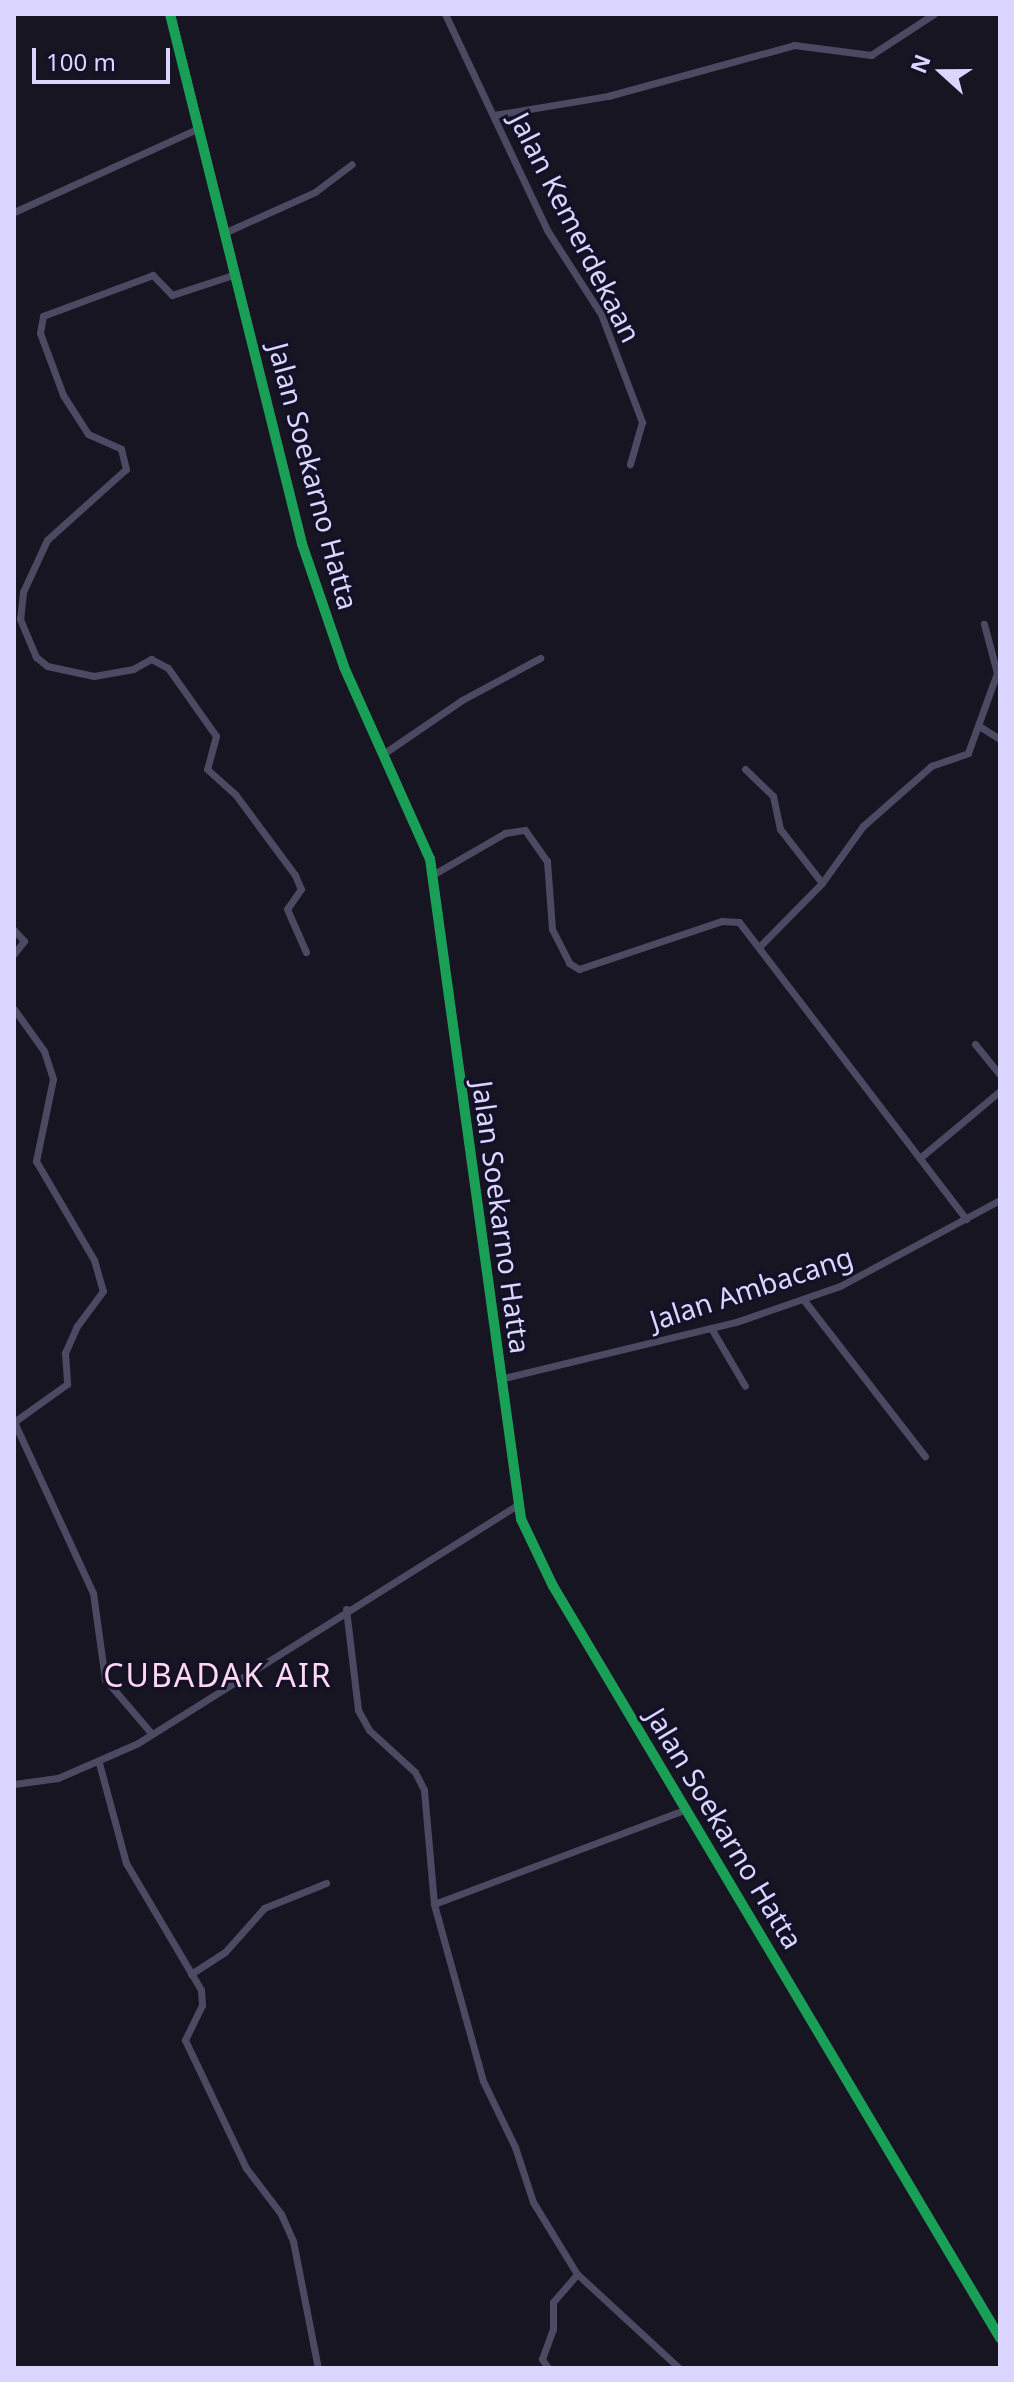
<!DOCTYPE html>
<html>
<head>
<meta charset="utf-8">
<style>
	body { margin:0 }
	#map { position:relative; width:1014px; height:2382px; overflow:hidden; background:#171522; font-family:"Noto Sans",sans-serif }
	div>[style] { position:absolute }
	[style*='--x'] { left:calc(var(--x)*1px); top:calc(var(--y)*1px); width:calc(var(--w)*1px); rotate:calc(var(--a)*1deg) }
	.minor>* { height:7px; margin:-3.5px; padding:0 3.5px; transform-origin:3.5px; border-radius:3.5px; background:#4b4a62 }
	.tertiary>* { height:9px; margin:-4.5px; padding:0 4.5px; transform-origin:4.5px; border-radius:4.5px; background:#4b4a62 }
	.cycleway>* { height:10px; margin:-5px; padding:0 5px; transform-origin:5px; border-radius:5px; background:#1a9f57 }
	span { translate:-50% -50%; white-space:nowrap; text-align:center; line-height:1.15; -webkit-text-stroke:6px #131027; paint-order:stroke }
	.street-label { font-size:28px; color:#dad6ff }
	.quarter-label { font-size:32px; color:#ffd8f1; letter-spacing:2px }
	.frame { position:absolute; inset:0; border:16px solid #dad6ff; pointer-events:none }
	.north { position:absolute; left:902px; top:32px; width:80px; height:80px; -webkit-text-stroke:6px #131027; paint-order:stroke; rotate:291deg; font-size:22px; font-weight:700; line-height:32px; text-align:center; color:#dad6ff }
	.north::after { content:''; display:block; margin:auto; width:28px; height:36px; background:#dad6ff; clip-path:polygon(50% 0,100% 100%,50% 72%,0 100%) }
	.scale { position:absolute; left:32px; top:48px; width:138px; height:36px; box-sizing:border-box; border:4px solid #dad6ff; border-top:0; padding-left:10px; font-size:24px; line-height:28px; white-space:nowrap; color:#dad6ff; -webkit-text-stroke:6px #131027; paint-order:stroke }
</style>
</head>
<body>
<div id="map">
	<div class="minor">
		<div style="--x:445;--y:14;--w:239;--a:64.7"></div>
		<div style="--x:547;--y:230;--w:100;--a:57.3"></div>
		<div style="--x:601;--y:314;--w:116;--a:69.2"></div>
		<div style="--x:642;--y:422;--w:44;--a:105.9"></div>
		<div style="--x:494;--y:115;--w:116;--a:-9.5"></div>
		<div style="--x:608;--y:96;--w:193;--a:-15.3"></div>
		<div style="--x:794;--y:45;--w:78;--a:7.4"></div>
		<div style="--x:871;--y:55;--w:75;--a:-33.1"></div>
		<div style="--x:14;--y:212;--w:203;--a:-24.4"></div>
		<div style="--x:226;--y:232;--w:98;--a:-24.2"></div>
		<div style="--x:315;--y:192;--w:46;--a:-37.1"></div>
		<div style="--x:236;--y:274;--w:67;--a:161.8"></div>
		<div style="--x:172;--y:295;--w:28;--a:-134"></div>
		<div style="--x:153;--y:275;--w:117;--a:159.6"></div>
		<div style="--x:43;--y:316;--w:17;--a:100"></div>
		<div style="--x:40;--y:333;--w:66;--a:69.6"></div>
		<div style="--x:63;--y:395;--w:46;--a:57.3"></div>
		<div style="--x:88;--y:434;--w:36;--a:24"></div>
		<div style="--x:121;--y:449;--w:21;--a:76"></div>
		<div style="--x:126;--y:469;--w:106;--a:138.1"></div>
		<div style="--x:47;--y:540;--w:57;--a:114.8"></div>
		<div style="--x:23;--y:592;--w:27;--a:96"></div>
		<div style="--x:20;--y:619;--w:41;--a:67.2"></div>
		<div style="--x:36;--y:657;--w:14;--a:39"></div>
		<div style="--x:47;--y:666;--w:48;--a:12"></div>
		<div style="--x:94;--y:676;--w:40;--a:-10"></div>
		<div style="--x:133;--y:669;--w:21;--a:-29"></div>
		<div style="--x:151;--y:659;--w:19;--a:28"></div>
		<div style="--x:168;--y:668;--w:83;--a:54.8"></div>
		<div style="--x:216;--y:736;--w:34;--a:105"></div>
		<div style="--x:207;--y:769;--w:38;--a:42"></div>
		<div style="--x:235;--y:794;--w:101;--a:53.5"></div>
		<div style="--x:295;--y:875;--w:15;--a:67"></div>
		<div style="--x:301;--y:889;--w:24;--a:125"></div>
		<div style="--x:287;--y:909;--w:47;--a:66.2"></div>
		<div style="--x:979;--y:726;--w:25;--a:32"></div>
		<div style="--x:386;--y:752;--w:92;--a:-34.4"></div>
		<div style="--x:462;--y:700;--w:89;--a:-28.3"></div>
		<div style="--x:745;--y:769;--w:39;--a:44"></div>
		<div style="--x:773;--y:796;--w:34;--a:78"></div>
		<div style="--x:780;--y:829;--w:68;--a:52.1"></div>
		<div style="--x:434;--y:874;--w:82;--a:-30"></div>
		<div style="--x:505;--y:833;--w:20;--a:-9"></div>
		<div style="--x:525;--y:830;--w:38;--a:55"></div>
		<div style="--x:547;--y:861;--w:68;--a:85.8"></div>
		<div style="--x:552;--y:929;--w:38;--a:63"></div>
		<div style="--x:569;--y:963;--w:12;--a:31"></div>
		<div style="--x:579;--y:969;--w:151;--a:-18.6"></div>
		<div style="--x:722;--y:921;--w:17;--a:3"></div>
		<div style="--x:739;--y:922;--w:374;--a:52.6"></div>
		<div style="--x:14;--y:930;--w:15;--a:48"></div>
		<div style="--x:24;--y:941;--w:16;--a:128"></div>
		<div style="--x:761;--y:945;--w:87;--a:-45.5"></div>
		<div style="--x:822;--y:883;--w:70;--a:-54.3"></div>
		<div style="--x:863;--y:826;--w:91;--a:-41.4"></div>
		<div style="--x:931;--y:766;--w:39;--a:-19"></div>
		<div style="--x:968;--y:753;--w:85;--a:-70.1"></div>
		<div style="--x:997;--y:673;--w:51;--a:-104.9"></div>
		<div style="--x:14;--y:1009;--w:52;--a:54.5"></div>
		<div style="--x:44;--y:1051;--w:29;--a:72"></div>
		<div style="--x:53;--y:1079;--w:84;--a:101.7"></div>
		<div style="--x:36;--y:1161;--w:115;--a:59.6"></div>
		<div style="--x:94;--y:1260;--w:32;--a:74"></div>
		<div style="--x:103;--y:1291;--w:44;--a:126.6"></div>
		<div style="--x:77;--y:1326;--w:30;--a:114"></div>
		<div style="--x:65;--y:1353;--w:31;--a:86"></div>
		<div style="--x:67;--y:1384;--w:65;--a:144.4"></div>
		<div style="--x:14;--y:1422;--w:188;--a:65.2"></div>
		<div style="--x:93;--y:1593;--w:87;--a:82.1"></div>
		<div style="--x:105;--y:1679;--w:72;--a:49.5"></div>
		<div style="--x:975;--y:1044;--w:40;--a:51"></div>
		<div style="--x:921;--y:1157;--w:103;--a:-39.9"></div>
		<div style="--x:803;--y:1299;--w:199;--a:52.2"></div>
		<div style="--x:711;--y:1328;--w:67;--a:59.6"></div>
		<div style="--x:500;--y:1379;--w:243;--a:-13.6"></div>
		<div style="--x:736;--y:1322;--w:110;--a:-19.1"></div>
		<div style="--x:840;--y:1286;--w:182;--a:-28.3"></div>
		<div style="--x:346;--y:1609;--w:102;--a:83.2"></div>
		<div style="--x:358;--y:1710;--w:23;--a:61"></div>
		<div style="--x:369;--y:1730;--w:62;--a:42.4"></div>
		<div style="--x:415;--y:1772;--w:20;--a:63"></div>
		<div style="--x:424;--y:1790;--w:114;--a:85"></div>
		<div style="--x:99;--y:1763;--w:104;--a:74.9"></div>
		<div style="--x:126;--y:1863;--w:147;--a:59.4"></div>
		<div style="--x:201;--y:1990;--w:15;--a:86"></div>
		<div style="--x:202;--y:2005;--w:39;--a:116"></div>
		<div style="--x:185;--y:2040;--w:142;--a:64.5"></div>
		<div style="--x:246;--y:2168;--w:58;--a:52.7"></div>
		<div style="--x:281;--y:2214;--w:30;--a:66"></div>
		<div style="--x:293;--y:2241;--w:129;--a:78.9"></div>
		<div style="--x:14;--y:1784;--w:44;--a:-7.8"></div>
		<div style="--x:58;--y:1778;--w:87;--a:-23.6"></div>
		<div style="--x:138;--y:1743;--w:448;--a:-32.1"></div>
		<div style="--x:191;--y:1974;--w:40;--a:-32.9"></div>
		<div style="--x:225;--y:1952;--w:59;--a:-48.4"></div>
		<div style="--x:264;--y:1908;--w:67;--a:-22"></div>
		<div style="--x:548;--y:2368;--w:11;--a:-124"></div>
		<div style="--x:542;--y:2359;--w:32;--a:-70"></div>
		<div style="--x:553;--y:2329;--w:27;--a:-90"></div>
		<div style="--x:553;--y:2302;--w:37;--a:-49"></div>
		<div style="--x:679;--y:2368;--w:139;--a:-137.3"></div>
		<div style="--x:577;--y:2274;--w:84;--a:-121.4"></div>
		<div style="--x:533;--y:2202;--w:58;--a:-108.1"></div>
		<div style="--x:515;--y:2147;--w:73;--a:-115.9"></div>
		<div style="--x:483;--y:2081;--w:184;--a:-105.5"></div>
		<div style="--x:434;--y:1904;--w:270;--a:-20.6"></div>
	</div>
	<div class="tertiary">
		<div style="--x:170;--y:14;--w:546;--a:76.01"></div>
		<div style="--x:302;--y:544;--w:130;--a:71.1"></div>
		<div style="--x:344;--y:667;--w:210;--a:65.9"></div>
		<div style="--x:430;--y:859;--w:666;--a:82.15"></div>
		<div style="--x:521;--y:1519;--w:74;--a:64.5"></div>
		<div style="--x:553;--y:1586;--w:875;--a:59.27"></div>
	</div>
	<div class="cycleway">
		<div style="--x:170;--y:14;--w:546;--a:76.01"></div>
		<div style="--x:302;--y:544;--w:130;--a:71.1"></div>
		<div style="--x:344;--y:667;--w:210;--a:65.9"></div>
		<div style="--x:430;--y:859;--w:666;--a:82.15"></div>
		<div style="--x:521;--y:1519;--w:74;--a:64.5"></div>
		<div style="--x:553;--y:1586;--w:875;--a:59.27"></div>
	</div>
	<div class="street-label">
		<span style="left:576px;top:227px;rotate:63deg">Jalan Kemerdekaan</span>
		<span style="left:314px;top:476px;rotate:75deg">Jalan Soekarno Hatta</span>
		<span style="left:502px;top:1217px;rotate:82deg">Jalan Soekarno Hatta</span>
		<span style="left:751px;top:1288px;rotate:-18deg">Jalan Ambacang</span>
		<span style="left:725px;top:1828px;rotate:59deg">Jalan Soekarno Hatta</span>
	</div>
	<div class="quarter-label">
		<span style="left:218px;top:1675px">CUBADAK AIR</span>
	</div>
	<div class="frame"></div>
	<div class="north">N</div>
	<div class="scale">100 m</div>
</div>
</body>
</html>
